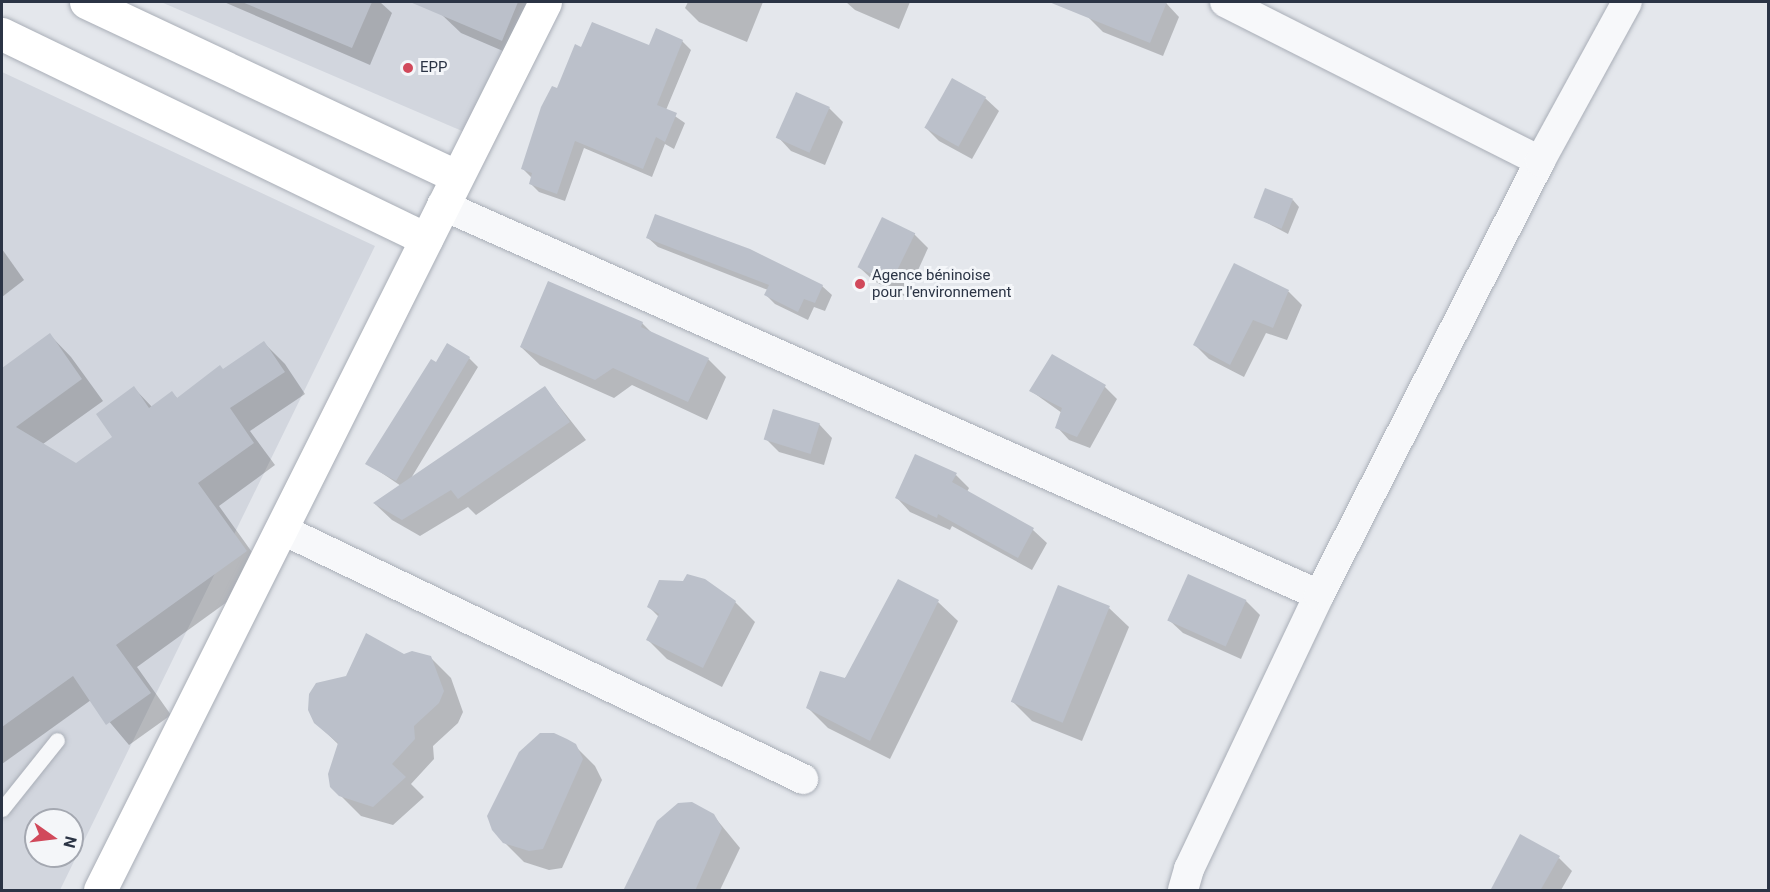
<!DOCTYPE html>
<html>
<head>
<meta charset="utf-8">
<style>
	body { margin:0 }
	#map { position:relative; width:1770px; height:892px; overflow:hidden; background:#e4e7ec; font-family:Roboto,sans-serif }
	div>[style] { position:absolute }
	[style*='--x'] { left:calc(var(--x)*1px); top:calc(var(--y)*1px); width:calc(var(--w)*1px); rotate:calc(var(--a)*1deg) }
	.built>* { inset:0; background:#d2d6de }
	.shadow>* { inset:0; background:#0003 }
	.building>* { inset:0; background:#bbc0ca; transform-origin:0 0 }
	.roads { filter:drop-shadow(0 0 2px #a9aeb7) drop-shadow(0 0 2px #a9aeb7) }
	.lane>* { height:15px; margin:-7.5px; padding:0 7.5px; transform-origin:7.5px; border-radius:7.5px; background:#f7f8fa }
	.street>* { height:30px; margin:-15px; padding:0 15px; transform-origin:15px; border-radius:15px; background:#f7f8fa }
	.secondary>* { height:33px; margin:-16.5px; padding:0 16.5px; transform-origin:16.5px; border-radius:16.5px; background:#fff }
	.dots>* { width:16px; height:16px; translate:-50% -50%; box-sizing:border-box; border:3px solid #f4f6f9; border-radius:50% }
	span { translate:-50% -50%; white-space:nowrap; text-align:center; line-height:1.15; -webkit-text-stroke:6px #f4f6f9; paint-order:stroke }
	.poi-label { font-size:15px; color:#2b3445 }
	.left { translate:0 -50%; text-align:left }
	.frame { position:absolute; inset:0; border:3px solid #2b3445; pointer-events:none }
	.north { position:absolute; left:24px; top:808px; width:60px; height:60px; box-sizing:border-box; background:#f4f6f9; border:2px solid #a4a8b1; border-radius:50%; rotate:104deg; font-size:16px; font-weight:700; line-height:24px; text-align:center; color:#2b3445 }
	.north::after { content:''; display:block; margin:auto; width:21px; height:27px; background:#d1495b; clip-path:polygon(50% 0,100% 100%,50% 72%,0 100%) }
</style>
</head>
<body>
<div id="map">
	<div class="built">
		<div style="clip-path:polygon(161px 2px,534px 2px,469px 134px)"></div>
		<div style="clip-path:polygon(evenodd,2px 72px,375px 246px,60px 890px,2px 890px,2px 72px,36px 820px,72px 820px,72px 856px,36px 856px,36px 820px)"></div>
	</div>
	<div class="shadow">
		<div style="clip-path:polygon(224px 2px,380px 2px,392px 13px,370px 65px)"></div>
		<div style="clip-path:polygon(447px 2px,546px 2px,522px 59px,461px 33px,441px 14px)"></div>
		<div style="clip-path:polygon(688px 2px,763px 2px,747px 42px,699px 22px,685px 8px)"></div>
		<div style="clip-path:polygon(846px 2px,910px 2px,899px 29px,855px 10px)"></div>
		<div style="clip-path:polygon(1096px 2px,1166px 3px,1179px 17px,1163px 56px,1103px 32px,1089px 18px)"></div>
		<div style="clip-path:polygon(682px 41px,691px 50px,666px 110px,685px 123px,674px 149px,665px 144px,652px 177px,584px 148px,565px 201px,539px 192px,530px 183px,532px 178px,523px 169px,557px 90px,582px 49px,650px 47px)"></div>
		<div style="clip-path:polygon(985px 98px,999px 111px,972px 159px,939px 141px,926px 128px)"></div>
		<div style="clip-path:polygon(829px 108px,843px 122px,825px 165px,791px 151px,778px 137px)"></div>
		<div style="clip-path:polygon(1293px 200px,1299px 207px,1288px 234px,1256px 217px)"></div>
		<div style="clip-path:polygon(914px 234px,928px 248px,906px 297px,874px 281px,860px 268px)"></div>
		<div style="clip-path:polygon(648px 238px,822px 286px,832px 295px,825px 311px,814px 307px,808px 320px,775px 304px,766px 295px,768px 290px,658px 247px)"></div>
		<div style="clip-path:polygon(2px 249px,24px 280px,2px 297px)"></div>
		<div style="clip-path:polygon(1235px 265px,1289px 292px,1302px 305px,1287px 340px,1266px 333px,1244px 377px,1209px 359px,1195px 345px)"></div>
		<div style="clip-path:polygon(642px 323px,653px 334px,708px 359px,726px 377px,707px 420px,632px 385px,614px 398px,540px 365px,521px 347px)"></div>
		<div style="clip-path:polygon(50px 335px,71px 357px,103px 401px,43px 444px,76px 465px,114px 437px,134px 388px,152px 407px,172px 393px,178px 399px,264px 343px,285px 364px,305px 394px,250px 431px,275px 465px,219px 506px,267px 573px,137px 667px,171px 715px,129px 745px,91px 700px,2px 764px,2px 370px)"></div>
		<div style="clip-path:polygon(469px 358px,478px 367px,410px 480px,545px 388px,586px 440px,476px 515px,468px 507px,420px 536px,392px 520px,375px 504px,401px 486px,367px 463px,437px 364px)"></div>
		<div style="clip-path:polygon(1105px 387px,1117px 399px,1090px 448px,1069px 440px,1057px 427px,1062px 413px,1031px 391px)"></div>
		<div style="clip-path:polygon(819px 424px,832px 438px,824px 465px,779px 452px,765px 438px)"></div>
		<div style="clip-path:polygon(956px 475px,969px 488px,967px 492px,1033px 530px,1047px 543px,1032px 570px,952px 526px,950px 530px,910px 512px,897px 498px)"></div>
		<div style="clip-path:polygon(1246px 601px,1260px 615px,1241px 659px,1183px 633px,1169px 620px)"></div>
		<div style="clip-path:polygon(735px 602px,755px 622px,722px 687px,667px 659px,647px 639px,659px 617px,649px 607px)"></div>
		<div style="clip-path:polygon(938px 602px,958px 621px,890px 759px,828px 728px,808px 708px)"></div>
		<div style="clip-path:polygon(1109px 608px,1129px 627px,1082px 741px,1032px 721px,1012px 701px)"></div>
		<div style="clip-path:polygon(404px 656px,431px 658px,451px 678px,463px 712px,458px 723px,433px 746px,434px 759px,411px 784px,424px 797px,393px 825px,361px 816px,340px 795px,339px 745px,315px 722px,347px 677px)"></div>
		<div style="clip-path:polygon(575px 746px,595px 766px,602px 780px,562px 868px,549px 870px,524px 862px,504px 842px)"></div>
		<div style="clip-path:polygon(713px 815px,740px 848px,720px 890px,625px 890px)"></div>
		<div style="clip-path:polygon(1559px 858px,1572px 871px,1561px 890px,1492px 890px)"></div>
	</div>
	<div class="building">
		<div style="clip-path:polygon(242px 2px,372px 2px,352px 48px)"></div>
		<div style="clip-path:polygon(410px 2px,518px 2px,502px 41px)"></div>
		<div style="clip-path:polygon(1049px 2px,1167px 2px,1150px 43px)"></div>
		<div style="clip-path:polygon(592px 22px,649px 45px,656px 28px,683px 40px,657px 105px,677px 113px,665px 142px,656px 137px,643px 169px,575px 141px,557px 194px,529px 184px,532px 173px,521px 169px,541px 107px,552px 86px,557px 88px,575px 44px,581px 47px)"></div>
		<div style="left:952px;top:78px;width:39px;height:57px;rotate:29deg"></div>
		<div style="left:796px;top:92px;width:37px;height:50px;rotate:24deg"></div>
		<div style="left:1265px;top:188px;width:30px;height:32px;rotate:21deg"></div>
		<div style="clip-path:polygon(655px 214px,750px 249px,823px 285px,815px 303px,804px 299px,798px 312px,764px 295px,769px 285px,646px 238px)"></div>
		<div style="left:882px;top:217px;width:37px;height:56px;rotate:26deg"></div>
		<div style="clip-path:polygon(1234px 263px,1289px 290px,1273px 328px,1253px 320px,1230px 365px,1193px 345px)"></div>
		<div style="clip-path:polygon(548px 281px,643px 322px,641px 327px,709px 358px,688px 402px,613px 368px,595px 380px,520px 347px)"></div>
		<div style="clip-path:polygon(50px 333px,82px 379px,16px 427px,76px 463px,112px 437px,96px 414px,134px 386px,149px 408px,172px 391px,177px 398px,220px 365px,223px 369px,264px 341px,285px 372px,230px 408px,254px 443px,198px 483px,247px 551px,116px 645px,151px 693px,106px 725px,73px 676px,2px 727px,2px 368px)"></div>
		<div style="clip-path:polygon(447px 343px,470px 357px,396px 481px,365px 464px,431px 359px,436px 362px)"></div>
		<div style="clip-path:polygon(1052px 354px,1106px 385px,1077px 437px,1055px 428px,1062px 408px,1029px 391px)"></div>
		<div style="clip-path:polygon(545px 386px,570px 422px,458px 499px,451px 490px,402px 520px,373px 503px)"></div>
		<div style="left:773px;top:409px;width:49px;height:32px;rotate:17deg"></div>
		<div style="clip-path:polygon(915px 454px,957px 473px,952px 482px,1034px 528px,1018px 558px,938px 514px,937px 518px,895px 498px)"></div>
		<div style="clip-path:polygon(687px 574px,705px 579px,736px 601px,703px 668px,646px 640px,659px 614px,647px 607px,659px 580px,683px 581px)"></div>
		<div style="left:1188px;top:574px;width:64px;height:51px;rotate:24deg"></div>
		<div style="clip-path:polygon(898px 579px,939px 600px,870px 741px,806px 708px,820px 671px,845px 678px)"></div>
		<div style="left:1058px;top:585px;width:56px;height:126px;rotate:22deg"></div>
		<div style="clip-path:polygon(366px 633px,404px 654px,412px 651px,431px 656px,444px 691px,439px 703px,414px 726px,415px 739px,392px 764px,406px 777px,373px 807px,339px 796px,330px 787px,328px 774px,338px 743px,314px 723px,308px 710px,309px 694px,316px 683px,346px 676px)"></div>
		<div style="clip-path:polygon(540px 733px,554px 733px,567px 739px,576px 744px,583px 759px,543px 849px,529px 851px,503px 843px,492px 830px,487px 816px,519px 752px)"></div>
		<div style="clip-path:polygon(692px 802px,714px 814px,722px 828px,695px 891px,623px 891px,657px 821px,678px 803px)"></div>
		<div style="clip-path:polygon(1520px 834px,1560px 856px,1540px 891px,1490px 891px)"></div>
	</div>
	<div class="roads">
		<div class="lane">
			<div style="--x:2;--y:809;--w:88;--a:-51.4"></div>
		</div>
		<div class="street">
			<div style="--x:1225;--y:2;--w:353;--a:26.8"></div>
			<div style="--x:442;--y:205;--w:960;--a:23.97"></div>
			<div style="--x:281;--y:529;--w:579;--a:25.59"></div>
			<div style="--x:1183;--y:890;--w:22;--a:-74"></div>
			<div style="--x:1189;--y:869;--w:303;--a:-64.6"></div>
			<div style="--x:1319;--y:595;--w:487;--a:-63"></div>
			<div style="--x:1540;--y:161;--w:181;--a:-61.3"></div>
		</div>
		<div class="secondary">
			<div style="--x:86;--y:2;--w:409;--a:25.2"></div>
			<div style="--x:2;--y:34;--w:471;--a:25.8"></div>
			<div style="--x:100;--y:890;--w:993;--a:-63.38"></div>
		</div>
	</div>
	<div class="dots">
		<div style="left:408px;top:68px;background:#d1495b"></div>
		<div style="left:860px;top:284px;background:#d1495b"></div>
	</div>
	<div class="poi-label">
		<span class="left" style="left:420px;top:68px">EPP</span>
		<span class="left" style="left:872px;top:284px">Agence béninoise<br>pour l'environnement</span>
	</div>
	<div class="frame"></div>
	<div class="north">N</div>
</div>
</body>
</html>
